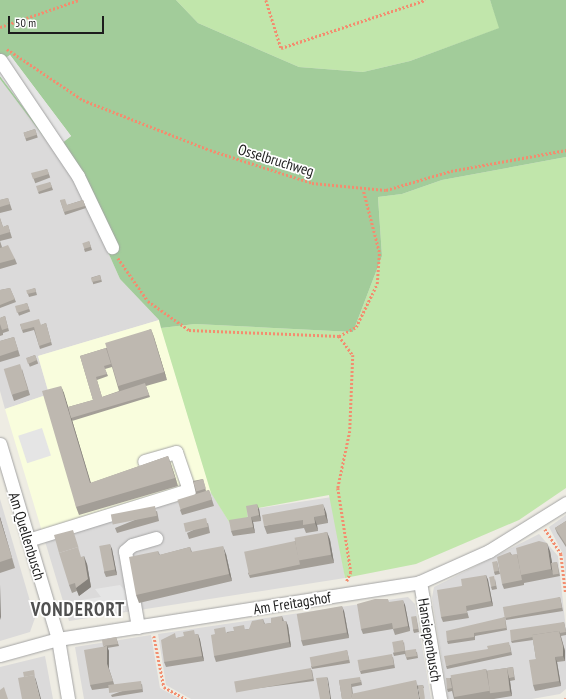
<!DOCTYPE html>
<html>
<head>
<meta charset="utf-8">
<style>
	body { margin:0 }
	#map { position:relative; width:566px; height:699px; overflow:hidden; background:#eeece3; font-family:"PT Sans Narrow",sans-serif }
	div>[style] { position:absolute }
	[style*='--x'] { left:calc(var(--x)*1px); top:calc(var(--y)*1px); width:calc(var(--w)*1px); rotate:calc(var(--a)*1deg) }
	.residential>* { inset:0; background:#dbdada }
	.education>* { inset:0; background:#f9fddd }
	.grass>* { inset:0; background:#c1e6ab }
	.forest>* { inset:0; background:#a2cc9a }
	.parking>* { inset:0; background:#e5e5e5; transform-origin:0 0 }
	.path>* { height:2.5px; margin-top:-1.25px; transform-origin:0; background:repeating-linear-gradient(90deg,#f38d6f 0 2px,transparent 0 4px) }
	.roads { filter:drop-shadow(0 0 1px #a4a4a4) drop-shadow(0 0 1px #a4a4a4) }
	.minor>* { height:13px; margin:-6.5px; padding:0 6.5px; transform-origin:6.5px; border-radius:6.5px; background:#fff }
	.wall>* { inset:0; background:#a39e97; transform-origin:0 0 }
	.shaded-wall>* { inset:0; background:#85817b }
	.building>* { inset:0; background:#beb8b0; transform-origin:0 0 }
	span { translate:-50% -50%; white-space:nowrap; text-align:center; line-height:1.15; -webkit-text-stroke:3.5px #fff; paint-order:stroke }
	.street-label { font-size:15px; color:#1d1d1d }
	.district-label { font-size:19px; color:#505050; font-weight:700; letter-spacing:1px }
	.scale { position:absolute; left:8px; top:16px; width:96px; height:18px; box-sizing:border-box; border:2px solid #1d1d1d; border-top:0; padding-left:5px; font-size:12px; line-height:14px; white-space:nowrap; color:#1d1d1d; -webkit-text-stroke:3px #fff; paint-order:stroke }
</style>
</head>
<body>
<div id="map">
	<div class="residential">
		<div style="clip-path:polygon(0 79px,75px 178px,120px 279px,159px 320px,38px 356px,49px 394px,5px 409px,0 391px)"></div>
		<div style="clip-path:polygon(211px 492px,231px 525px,247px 510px,332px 497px,345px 578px,69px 621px,44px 538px)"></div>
		<div style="clip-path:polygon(0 499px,35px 618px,30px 632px,0 641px)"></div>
		<div style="clip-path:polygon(566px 515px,566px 578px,563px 554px,549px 527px)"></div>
		<div style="clip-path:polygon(539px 534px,558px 556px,566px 630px,566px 689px,560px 694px,532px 699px,448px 699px,432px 598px,434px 587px)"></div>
		<div style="clip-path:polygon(408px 597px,415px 604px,431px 699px,191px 699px,166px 685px,158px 634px)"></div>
		<div style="clip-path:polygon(151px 635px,160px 688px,180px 699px,84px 699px,75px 647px)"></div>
		<div style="clip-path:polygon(45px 656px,53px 699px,0 699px,0 667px)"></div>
	</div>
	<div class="education">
		<div style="clip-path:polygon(159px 320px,211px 492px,44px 538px,5px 409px,49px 394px,38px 356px)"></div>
	</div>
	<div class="grass">
		<div style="clip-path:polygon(176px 0,490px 0,500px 28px,410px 61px,363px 72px,299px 67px,198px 23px)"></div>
		<div style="clip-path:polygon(566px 157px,566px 488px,519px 520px,416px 564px,345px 578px,329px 495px,247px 510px,248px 521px,231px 525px,211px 493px,161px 328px,195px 324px,353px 332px,382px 256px,378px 197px,402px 194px,442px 180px)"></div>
	</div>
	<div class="forest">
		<div style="clip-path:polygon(0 0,176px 0,198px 23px,299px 67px,363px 72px,410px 61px,499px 28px,490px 0,566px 0,566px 157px,442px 180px,402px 194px,378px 197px,382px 256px,353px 332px,195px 324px,161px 328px,159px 320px,120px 279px,75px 178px,0 79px,0 76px,54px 148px,71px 136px,10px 55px,0 62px)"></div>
	</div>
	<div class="parking">
		<div style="clip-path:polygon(10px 55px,71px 136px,55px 149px,0 76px,0 62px)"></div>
		<div style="left:42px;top:428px;width:29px;height:25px;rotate:72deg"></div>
		<div style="clip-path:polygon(120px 585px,126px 592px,125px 611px,75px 619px,78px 610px,70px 611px,68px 602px,101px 597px,95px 589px)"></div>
	</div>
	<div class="path">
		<div style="--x:266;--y:0;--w:50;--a:72.6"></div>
		<div style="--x:281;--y:48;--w:152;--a:-18.4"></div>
		<div style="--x:0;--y:27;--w:83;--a:-18.9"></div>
		<div style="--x:7;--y:49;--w:92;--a:33.9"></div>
		<div style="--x:83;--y:100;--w:136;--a:21.5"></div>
		<div style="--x:210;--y:150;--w:107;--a:17.9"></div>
		<div style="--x:312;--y:183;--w:74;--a:5.4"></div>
		<div style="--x:386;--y:190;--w:68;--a:-16.3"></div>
		<div style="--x:451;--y:171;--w:117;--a:-10.3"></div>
		<div style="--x:118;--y:258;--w:52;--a:55.1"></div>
		<div style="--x:148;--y:301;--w:50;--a:35.3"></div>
		<div style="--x:189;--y:330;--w:150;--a:2.3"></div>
		<div style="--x:339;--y:336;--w:19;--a:-28"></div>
		<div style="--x:356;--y:327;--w:48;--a:-64"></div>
		<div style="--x:377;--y:284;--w:32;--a:-86"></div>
		<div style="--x:379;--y:252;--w:64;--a:-104.5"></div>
		<div style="--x:339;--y:336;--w:24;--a:54"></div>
		<div style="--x:353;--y:355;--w:76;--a:92.3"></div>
		<div style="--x:350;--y:431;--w:58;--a:101.9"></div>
		<div style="--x:338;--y:488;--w:85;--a:81.2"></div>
		<div style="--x:351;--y:572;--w:10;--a:114"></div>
		<div style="--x:545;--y:529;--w:30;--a:57"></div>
		<div style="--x:561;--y:554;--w:38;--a:83"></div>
		<div style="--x:154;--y:636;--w:52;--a:78.9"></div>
		<div style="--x:164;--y:687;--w:25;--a:29"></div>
		<div style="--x:565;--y:699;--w:1;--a:-45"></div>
	</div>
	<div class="roads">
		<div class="minor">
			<div style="--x:0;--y:60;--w:140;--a:56.1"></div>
			<div style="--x:78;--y:176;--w:79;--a:64.4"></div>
			<div style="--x:0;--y:444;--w:203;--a:73.4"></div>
			<div style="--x:58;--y:639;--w:61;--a:80.5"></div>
			<div style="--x:28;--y:540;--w:169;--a:-17.3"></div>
			<div style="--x:189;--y:490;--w:40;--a:-108.9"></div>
			<div style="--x:176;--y:452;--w:33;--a:164"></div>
			<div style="--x:420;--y:582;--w:119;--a:80.3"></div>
			<div style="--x:138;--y:627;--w:77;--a:-99.7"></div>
			<div style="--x:125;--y:551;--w:9;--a:-41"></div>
			<div style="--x:132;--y:545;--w:25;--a:-16"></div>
			<div style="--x:0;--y:655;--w:60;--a:-15.4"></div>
			<div style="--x:58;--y:639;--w:366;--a:-8.9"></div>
			<div style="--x:420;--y:582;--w:76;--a:-24.2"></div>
			<div style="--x:489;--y:551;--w:91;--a:-31.9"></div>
		</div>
	</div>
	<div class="wall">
		<div style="left:35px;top:129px;width:9px;height:12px;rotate:72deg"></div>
		<div style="left:47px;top:169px;width:9px;height:16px;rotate:69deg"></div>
		<div style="clip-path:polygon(50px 182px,53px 190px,39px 194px,38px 192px)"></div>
		<div style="clip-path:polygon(8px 198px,12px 210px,0 213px,0 200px)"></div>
		<div style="clip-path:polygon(60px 200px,67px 205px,83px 200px,86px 208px,65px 215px)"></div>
		<div style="clip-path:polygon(0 218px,3px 227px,8px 225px,12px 238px,0 241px)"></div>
		<div style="clip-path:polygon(0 241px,2px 247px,15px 259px,17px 264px,0 269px)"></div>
		<div style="clip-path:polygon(89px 241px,92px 250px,85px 252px,84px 249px)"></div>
		<div style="left:100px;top:275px;width:7px;height:9px;rotate:74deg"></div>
		<div style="clip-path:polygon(10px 288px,16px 302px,0 308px,0 290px)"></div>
		<div style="clip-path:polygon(35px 288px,37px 295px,29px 297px,27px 291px)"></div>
		<div style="left:27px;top:303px;width:9px;height:12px;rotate:69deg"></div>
		<div style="clip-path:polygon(5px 316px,9px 331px,3px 333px,3px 335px,0 336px,0 318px)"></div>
		<div style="clip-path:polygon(46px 323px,52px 345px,40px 349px,34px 330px,23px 333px,20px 324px,41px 325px)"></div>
		<div style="clip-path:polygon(evenodd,151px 329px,167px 380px,146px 386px,150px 397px,72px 421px,72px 420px,91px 483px,168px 456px,178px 486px,79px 515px,76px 507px,61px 386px,68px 407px,93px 400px,80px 356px,106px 348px,151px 329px,112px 367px,119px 391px,102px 397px,97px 380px,108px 376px,105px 369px,112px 367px)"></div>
		<div style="clip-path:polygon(14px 337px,20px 356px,0 362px,0 341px)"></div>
		<div style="left:35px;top:355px;width:9px;height:9px;rotate:69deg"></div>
		<div style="clip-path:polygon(22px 369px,30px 395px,14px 401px,12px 395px)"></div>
		<div style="clip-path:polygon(203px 479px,206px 491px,209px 490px,214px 506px,182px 515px,180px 510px,196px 494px,193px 481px)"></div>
		<div style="clip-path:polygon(259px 509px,261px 521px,253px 522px,255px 533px,233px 536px,231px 531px,248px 517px)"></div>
		<div style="clip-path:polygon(157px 511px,159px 521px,117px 533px,115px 528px)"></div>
		<div style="clip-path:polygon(326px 512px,328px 523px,317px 525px,318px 531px,306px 533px,304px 528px,267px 534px,264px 526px)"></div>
		<div style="clip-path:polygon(0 517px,15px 568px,0 573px)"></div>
		<div style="clip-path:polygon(566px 521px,566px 547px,557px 533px,555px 528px)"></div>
		<div style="clip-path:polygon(208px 523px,210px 533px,189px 539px,187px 533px)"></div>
		<div style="clip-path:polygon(327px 532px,330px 540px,334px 563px,250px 578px,248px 573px,295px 541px)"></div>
		<div style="clip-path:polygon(190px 547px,192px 552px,226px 554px,232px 581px,139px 603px,136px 595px,158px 551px,160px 555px)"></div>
		<div style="clip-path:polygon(112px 549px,117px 575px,106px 577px,104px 572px)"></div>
		<div style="clip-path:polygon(550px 551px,552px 563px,557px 562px,560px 576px,524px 583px,524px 585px,504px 589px,502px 584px,510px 552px,512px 555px)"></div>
		<div style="clip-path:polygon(81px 557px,87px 564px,91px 587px,79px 596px,77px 591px,72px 593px,69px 585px)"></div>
		<div style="clip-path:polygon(497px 561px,500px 574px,495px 575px,494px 572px)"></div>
		<div style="clip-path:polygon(486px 575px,488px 580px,493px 606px,467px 611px,469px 618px,443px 622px,441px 617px,462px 586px)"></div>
		<div style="clip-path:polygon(495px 579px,497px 589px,492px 590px,491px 587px)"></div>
		<div style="clip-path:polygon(560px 597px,563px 611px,506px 620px,505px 617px)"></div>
		<div style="clip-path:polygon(390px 602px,405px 605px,410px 631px,395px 635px,393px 629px,363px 634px,361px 629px)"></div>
		<div style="clip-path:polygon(344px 611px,349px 638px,303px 646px,301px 640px)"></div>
		<div style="clip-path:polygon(282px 616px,284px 621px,286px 621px,288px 626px,291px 647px,216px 662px,214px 656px,227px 632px,249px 629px,263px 619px,265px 624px,271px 623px)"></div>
		<div style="clip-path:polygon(416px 616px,419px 632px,414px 633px,413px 630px)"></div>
		<div style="clip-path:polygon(505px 617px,507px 630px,475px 636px,475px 640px,448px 644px,447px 641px)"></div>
		<div style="clip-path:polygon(564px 622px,566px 631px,566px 635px,561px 636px,565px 651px,565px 661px,557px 662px,561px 686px,535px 691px,533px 685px,536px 659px,533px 640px,512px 643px,511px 641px)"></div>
		<div style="clip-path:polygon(198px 634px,200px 640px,204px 661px,166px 667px,164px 662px,177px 638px)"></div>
		<div style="clip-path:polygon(116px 637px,119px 646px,107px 648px,109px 651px,109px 669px,115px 687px,92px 690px,90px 685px,103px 647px)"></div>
		<div style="clip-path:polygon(404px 642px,405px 651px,417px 652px,418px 658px,407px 660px,405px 654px,394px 656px,393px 653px)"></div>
		<div style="clip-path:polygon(510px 645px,512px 655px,447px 669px,446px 666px)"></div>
		<div style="clip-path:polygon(347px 650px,350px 663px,312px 669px,311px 666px)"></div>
		<div style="clip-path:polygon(393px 657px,395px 668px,361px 674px,360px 671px)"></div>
		<div style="clip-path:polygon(513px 667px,515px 680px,510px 681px,512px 696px,494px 699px,454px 699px,452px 691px,448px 692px,447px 689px,450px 678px,486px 669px,487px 671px)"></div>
		<div style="clip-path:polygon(312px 670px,314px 681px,237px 691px,236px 689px)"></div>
		<div style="clip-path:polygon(339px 680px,361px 680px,362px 685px,352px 687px,353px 694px,423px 685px,424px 688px,342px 699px)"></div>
		<div style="clip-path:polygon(142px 684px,143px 692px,112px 697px,111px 695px)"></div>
	</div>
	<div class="shaded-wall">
		<div style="clip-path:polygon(151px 329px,154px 337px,167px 380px,164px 372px)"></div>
		<div style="clip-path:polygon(61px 386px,64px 393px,93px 491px,90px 483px)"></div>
		<div style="clip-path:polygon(168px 456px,171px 464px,178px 486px,175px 478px)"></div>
		<div style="clip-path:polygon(257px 504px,259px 509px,261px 521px,259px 515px)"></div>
		<div style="clip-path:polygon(323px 504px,326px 512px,328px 523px,325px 515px)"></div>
		<div style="clip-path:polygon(0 517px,15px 568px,12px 558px,0 519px)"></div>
		<div style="clip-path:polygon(251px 517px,253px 522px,255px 533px,253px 527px)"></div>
		<div style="clip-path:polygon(314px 517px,317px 525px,318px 531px,315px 523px)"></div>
		<div style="clip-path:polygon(327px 532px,330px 540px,334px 563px,331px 555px)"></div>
		<div style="clip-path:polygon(547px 543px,550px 551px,554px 574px,551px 569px)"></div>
		<div style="clip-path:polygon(110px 544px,112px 549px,117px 575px,115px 570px)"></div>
		<div style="clip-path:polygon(223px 546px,226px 554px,232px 581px,229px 574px)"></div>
		<div style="clip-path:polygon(84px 556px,87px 564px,91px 587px,79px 596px,76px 588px)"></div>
		<div style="clip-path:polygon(486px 575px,488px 580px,493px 606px,491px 601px)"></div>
		<div style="clip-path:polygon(0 583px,0 584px,1px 620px,0 617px)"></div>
		<div style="clip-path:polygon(403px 600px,405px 605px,410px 631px,408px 626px)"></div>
		<div style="clip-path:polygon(342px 606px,344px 611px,349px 638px,347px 633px)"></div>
		<div style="clip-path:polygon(286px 621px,288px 626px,291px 647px,289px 642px)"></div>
		<div style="clip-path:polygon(559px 631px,565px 651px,565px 661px,563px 656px)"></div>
		<div style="clip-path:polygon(198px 634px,200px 640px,204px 661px,202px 656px)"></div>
		<div style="clip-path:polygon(107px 646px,109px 651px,109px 669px,115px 687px,107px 664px)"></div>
		<div style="clip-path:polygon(555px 657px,557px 662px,561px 686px,559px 681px)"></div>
		<div style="clip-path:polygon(507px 668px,510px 681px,512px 696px,510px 691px)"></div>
		<div style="clip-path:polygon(34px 675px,36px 680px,41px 699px,40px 699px)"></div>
		<div style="clip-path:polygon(327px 677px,328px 679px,331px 699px,330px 699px)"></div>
		<div style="clip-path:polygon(416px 680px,418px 688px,420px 699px,419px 699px)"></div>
	</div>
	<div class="building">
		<div style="left:35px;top:129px;width:6px;height:12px;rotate:72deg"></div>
		<div style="clip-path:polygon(47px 169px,49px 174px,33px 179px,31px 173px)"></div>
		<div style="clip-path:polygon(50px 182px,52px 187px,38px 192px,36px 186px)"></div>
		<div style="clip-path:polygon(8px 198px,10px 204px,0 207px,0 200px)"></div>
		<div style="clip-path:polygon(65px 199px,67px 205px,83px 200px,85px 206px,64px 212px,60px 200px)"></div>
		<div style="clip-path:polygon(0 218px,3px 227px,8px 225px,10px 232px,0 235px)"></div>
		<div style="left:89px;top:241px;width:6px;height:7px;rotate:72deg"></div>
		<div style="clip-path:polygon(8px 245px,15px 259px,0 263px,0 248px)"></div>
		<div style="clip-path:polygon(100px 275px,101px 280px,92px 282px,91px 278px)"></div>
		<div style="clip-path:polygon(10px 288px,15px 299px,0 305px,0 290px)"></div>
		<div style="left:35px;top:288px;width:4px;height:9px;rotate:76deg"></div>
		<div style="clip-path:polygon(27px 303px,29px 309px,17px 313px,15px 306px)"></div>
		<div style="clip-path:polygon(5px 316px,8px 328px,2px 330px,0 324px,0 318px)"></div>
		<div style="clip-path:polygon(39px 319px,41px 325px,46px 323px,51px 342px,39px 346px,34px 327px,22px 330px,20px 324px)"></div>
		<div style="left:151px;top:329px;width:45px;height:48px;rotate:73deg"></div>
		<div style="clip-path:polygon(14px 337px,18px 350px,0 356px,0 341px)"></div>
		<div style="clip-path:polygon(106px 348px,111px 364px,104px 366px,107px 374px,96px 377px,102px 397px,145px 383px,149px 395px,71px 418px,68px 407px,93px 400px,80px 356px)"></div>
		<div style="clip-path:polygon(35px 355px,37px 360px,28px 364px,26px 358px)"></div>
		<div style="left:20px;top:364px;width:27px;height:17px;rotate:73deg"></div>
		<div style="clip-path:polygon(61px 386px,90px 483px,168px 456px,175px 478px,76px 507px,42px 391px)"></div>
		<div style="left:203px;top:479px;width:10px;height:10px;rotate:73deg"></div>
		<div style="left:209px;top:490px;width:10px;height:33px;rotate:73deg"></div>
		<div style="clip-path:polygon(257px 504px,259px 515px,251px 517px,253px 527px,231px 531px,229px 520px,248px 517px,246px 506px)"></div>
		<div style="clip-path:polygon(323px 504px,325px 515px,314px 517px,315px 523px,303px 525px,303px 520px,264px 526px,262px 515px)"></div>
		<div style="left:155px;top:506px;width:10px;height:45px;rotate:79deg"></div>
		<div style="left:206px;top:518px;width:9px;height:23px;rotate:77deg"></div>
		<div style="clip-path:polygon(0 519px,12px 558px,0 562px)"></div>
		<div style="clip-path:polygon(566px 521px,566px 545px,555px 528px)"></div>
		<div style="clip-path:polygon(73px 530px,79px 549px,78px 547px,59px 553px,54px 535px)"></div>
		<div style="left:327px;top:532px;width:23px;height:33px;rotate:80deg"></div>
		<div style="left:295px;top:541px;width:24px;height:52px;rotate:78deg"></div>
		<div style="clip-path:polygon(539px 541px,547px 543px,551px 569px,521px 575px,516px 548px)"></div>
		<div style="left:110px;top:544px;width:26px;height:11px;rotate:79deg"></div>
		<div style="clip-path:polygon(223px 546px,229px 574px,136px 595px,129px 557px,158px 551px,159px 555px,190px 547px,191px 552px)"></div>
		<div style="clip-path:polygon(78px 547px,81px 557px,84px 556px,88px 579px,76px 588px,75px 583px,69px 585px,59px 553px)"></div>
		<div style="clip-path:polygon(510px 552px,511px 555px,517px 554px,522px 580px,502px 584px,497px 557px)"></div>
		<div style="left:497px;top:561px;width:10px;height:5px;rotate:79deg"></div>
		<div style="left:557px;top:562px;width:12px;height:6px;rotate:81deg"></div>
		<div style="clip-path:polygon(486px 575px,491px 601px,466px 606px,467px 613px,441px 617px,437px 590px,462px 586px,461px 579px)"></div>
		<div style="left:494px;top:576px;width:10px;height:5px;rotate:79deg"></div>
		<div style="left:560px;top:597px;width:11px;height:58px;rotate:80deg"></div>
		<div style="clip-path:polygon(375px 599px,388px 599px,389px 602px,403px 600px,408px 626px,393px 629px,392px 623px,361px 629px,357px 604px)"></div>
		<div style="left:342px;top:606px;width:27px;height:46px;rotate:80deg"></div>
		<div style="clip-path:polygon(282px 616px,282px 621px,286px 621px,289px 642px,214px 656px,211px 635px,215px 634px,214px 629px,225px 627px,226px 633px,234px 631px,233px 627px,244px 625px,245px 630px,249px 629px,252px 621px,263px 619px,264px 624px,271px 623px,271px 618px)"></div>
		<div style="left:416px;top:616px;width:13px;height:5px;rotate:81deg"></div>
		<div style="clip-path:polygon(505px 617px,506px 628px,474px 633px,474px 637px,447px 641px,446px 631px)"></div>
		<div style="clip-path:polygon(564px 622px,566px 632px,560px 633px,559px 631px,532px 635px,533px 637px,511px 641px,510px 630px)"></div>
		<div style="clip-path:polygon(194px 630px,195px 635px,198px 634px,202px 656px,164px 662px,161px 640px,175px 633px,176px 638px,184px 636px,183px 632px)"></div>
		<div style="clip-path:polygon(559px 631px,563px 646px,563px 656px,555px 657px,559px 681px,533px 685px,529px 660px,536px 659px,532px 635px)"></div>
		<div style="clip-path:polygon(116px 637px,118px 644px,103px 646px,102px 640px)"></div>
		<div style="left:403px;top:640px;width:11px;height:11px;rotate:80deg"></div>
		<div style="clip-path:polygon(509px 642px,511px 652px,446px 666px,444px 656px,488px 649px,487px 646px)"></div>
		<div style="clip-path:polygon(107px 646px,107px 664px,113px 681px,90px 685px,84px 650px)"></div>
		<div style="left:416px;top:649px;width:7px;height:11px;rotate:82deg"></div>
		<div style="left:347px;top:650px;width:10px;height:38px;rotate:79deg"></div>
		<div style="left:392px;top:654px;width:11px;height:35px;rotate:80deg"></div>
		<div style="clip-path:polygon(513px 667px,514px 677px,509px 678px,507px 668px)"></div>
		<div style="left:311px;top:668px;width:11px;height:78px;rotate:80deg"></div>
		<div style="left:507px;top:668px;width:23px;height:20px;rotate:83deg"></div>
		<div style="left:486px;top:669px;width:22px;height:36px;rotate:80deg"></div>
		<div style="clip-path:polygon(34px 670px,35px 677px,34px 675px,24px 677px,23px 672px)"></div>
		<div style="clip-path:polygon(34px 675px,40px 699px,22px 699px,18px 678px)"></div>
		<div style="clip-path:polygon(327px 677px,330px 699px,320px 699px,316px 678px)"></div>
		<div style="clip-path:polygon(360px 677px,361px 682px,351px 684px,352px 694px,351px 694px,352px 699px,342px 699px,339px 680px)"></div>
		<div style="clip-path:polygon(446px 678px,450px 678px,452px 688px,447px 689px)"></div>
		<div style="clip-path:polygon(416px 680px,419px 699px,352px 699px,351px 694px)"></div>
		<div style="left:141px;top:681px;width:8px;height:33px;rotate:83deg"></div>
		<div style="left:423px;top:685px;width:14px;height:5px;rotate:82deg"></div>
		<div style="clip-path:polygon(4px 687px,8px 699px,0 699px,0 690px)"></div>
	</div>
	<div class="street-label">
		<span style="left:276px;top:160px;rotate:17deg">Osselbruchweg</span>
		<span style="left:27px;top:536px;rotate:73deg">Am Quellenbusch</span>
		<span style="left:292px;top:603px;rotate:-9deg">Am Freitagshof</span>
		<span style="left:430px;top:640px;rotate:81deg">Hansiepenbusch</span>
	</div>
	<div class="district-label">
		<span style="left:78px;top:610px">VONDERORT</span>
	</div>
	<div class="scale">50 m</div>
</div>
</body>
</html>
